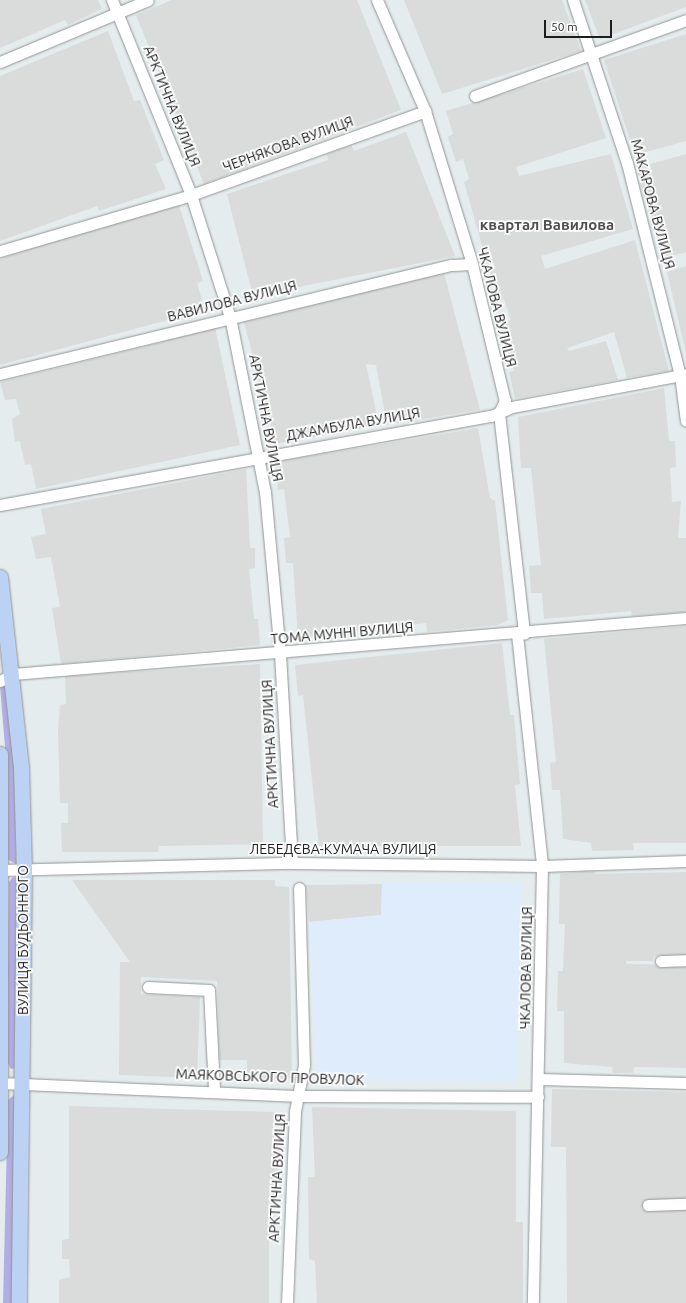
<!DOCTYPE html>
<html>
<head>
<meta charset="utf-8">
<style>
	body { margin:0 }
	#map { position:relative; width:686px; height:1303px; overflow:hidden; background:#e4ecee; font-family:Ubuntu,sans-serif }
	div>[style] { position:absolute }
	[style*='--x'] { left:calc(var(--x)*1px); top:calc(var(--y)*1px); width:calc(var(--w)*1px); rotate:calc(var(--a)*1deg) }
	.residential>* { inset:0; background:#dadbdb }
	.education>* { inset:0; background:#dfecfc }
	.grass>* { inset:0; background:#b1aee4 }
	.roads { filter:drop-shadow(0 0 1px #949494) drop-shadow(0 0 1px #949494) }
	.street>* { height:11px; margin:-5.5px; padding:0 5.5px; transform-origin:5.5px; border-radius:5.5px; background:#fff }
	.secondary>* { height:15px; margin:-7.5px; padding:0 7.5px; transform-origin:7.5px; border-radius:7.5px; background:#bcd2f4 }
	span { translate:-50% -50%; white-space:nowrap; text-align:center; line-height:1.15; -webkit-text-stroke:3.5px #fff; paint-order:stroke }
	.street-label { font-size:14px; color:#1d1d1d }
	.neighbourhood-label { font-size:15px; color:#505050; font-weight:700 }
	.scale { position:absolute; left:544px; top:20px; width:68px; height:18px; box-sizing:border-box; border:2px solid #1d1d1d; border-top:0; padding-left:5px; font-size:12px; line-height:14px; white-space:nowrap; color:#1d1d1d; -webkit-text-stroke:3px #fff; paint-order:stroke }
</style>
</head>
<body>
<div id="map">
	<div class="residential">
		<div style="clip-path:polygon(0 0,98px 0,102px 9px,68px 25px,65px 20px,0 48px)"></div>
		<div style="clip-path:polygon(172px 0,357px 0,401px 110px,204px 184px,136px 15px)"></div>
		<div style="clip-path:polygon(404px 0,562px 0,581px 51px,442px 94px)"></div>
		<div style="clip-path:polygon(585px 0,686px 0,686px 7px,600px 39px)"></div>
		<div style="clip-path:polygon(108px 31px,134px 101px,140px 100px,164px 160px,155px 164px,166px 189px,99px 211px,97px 206px,0 241px,0 76px)"></div>
		<div style="clip-path:polygon(686px 34px,686px 141px,635px 155px,604px 60px)"></div>
		<div style="clip-path:polygon(583px 69px,606px 138px,516px 167px,519px 176px,611px 154px,633px 229px,541px 256px,545px 269px,635px 240px,669px 371px,627px 378px,614px 332px,567px 348px,569px 351px,606px 341px,618px 380px,515px 399px,509px 372px,514px 371px,508px 348px,512px 346px,506px 323px,511px 320px,504px 299px,498px 302px,464px 182px,469px 179px,463px 159px,456px 162px,448px 137px,453px 134px,446px 111px)"></div>
		<div style="clip-path:polygon(406px 132px,455px 256px,253px 296px,227px 194px,328px 160px,327px 154px,351px 145px,354px 151px)"></div>
		<div style="clip-path:polygon(686px 154px,686px 252px,663px 258px,636px 168px)"></div>
		<div style="clip-path:polygon(179px 205px,203px 281px,197px 283px,205px 310px,0 365px,0 259px,66px 236px)"></div>
		<div style="clip-path:polygon(686px 266px,686px 353px,667px 272px)"></div>
		<div style="clip-path:polygon(444px 273px,480px 410px,387px 425px,376px 365px,366px 364px,379px 425px,276px 444px,244px 322px)"></div>
		<div style="clip-path:polygon(215px 327px,240px 445px,36px 489px,31px 464px,25px 465px,20px 441px,15px 442px,12px 419px,20px 414px,16px 399px,5px 400px,0 382px,167px 341px,166px 336px)"></div>
		<div style="clip-path:polygon(664px 388px,669px 441px,675px 441px,676px 467px,670px 468px,672px 502px,681px 501px,678px 538px,686px 538px,686px 612px,632px 616px,631px 611px,544px 619px,542px 593px,531px 593px,529px 566px,541px 565px,531px 468px,521px 468px,518px 417px)"></div>
		<div style="clip-path:polygon(478px 428px,490px 498px,495px 501px,508px 620px,498px 625px,427px 632px,426px 623px,298px 638px,293px 563px,286px 563px,284px 538px,290px 537px,284px 489px,278px 490px,274px 462px)"></div>
		<div style="clip-path:polygon(246px 469px,250px 548px,255px 548px,255px 568px,249px 569px,254px 619px,258px 619px,260px 645px,61px 664px,52px 608px,60px 607px,51px 557px,36px 559px,31px 537px,46px 534px,41px 509px)"></div>
		<div style="clip-path:polygon(686px 626px,686px 843px,633px 843px,634px 850px,592px 851px,591px 843px,563px 839px,560px 790px,552px 790px,550px 763px,556px 762px,544px 639px)"></div>
		<div style="clip-path:polygon(502px 643px,510px 715px,514px 715px,520px 784px,515px 785px,521px 846px,319px 846px,303px 695px,298px 696px,295px 665px)"></div>
		<div style="clip-path:polygon(260px 664px,263px 844px,159px 846px,158px 852px,62px 852px,61px 823px,68px 823px,68px 803px,60px 803px,58px 731px,60px 705px,66px 704px,65px 676px)"></div>
		<div style="clip-path:polygon(595px 870px,595px 874px,686px 872px,686px 955px,654px 956px,653px 961px,626px 961px,626px 964px,686px 965px,686px 1068px,634px 1067px,633px 1073px,613px 1073px,612px 1067px,564px 1063px,564px 1011px,557px 1011px,558px 971px,563px 971px,565px 924px,559px 924px,560px 874px)"></div>
		<div style="clip-path:polygon(72px 880px,275px 880px,275px 886px,289px 887px,292px 1079px,247px 1079px,247px 1060px,219px 1060px,217px 981px,141px 977px,141px 994px,200px 997px,197px 1078px,119px 1075px,120px 962px,130px 962px)"></div>
		<div style="clip-path:polygon(382px 884px,381px 915px,309px 922px,306px 885px)"></div>
		<div style="clip-path:polygon(552px 1089px,686px 1092px,686px 1200px,643px 1201px,643px 1210px,686px 1209px,686px 1303px,567px 1303px,566px 1147px,551px 1147px)"></div>
		<div style="clip-path:polygon(69px 1106px,274px 1112px,274px 1145px,279px 1148px,277px 1202px,269px 1203px,269px 1303px,59px 1303px,59px 1280px,70px 1277px,69px 1259px,62px 1259px,62px 1240px,69px 1239px)"></div>
		<div style="clip-path:polygon(312px 1107px,516px 1111px,516px 1222px,523px 1222px,523px 1303px,317px 1303px,315px 1261px,309px 1259px,308px 1177px,315px 1177px)"></div>
	</div>
	<div class="education">
		<div style="clip-path:polygon(394px 881px,521px 881px,518px 1081px,317px 1080px,309px 922px,381px 915px,382px 884px)"></div>
	</div>
	<div class="grass">
		<div style="clip-path:polygon(8px 681px,15px 756px,16px 864px,7px 859px,6px 759px,0 686px)"></div>
		<div style="clip-path:polygon(13px 877px,17px 878px,16px 1068px,11px 1069px,7px 1062px,9px 882px)"></div>
		<div style="clip-path:polygon(13px 1096px,16px 1097px,13px 1303px,3px 1303px,8px 1100px)"></div>
	</div>
	<div class="roads">
		<div class="street">
			<div style="--x:112;--y:0;--w:210;--a:67.9"></div>
			<div style="--x:191;--y:195;--w:128;--a:72.3"></div>
			<div style="--x:230;--y:317;--w:178;--a:78.7"></div>
			<div style="--x:265;--y:492;--w:163;--a:84.7"></div>
			<div style="--x:280;--y:654;--w:209;--a:86.7"></div>
			<div style="--x:377;--y:0;--w:121;--a:66.6"></div>
			<div style="--x:425;--y:111;--w:160;--a:72.9"></div>
			<div style="--x:472;--y:264;--w:141;--a:76.5"></div>
			<div style="--x:505;--y:401;--w:13;--a:117"></div>
			<div style="--x:499;--y:413;--w:222;--a:83.5"></div>
			<div style="--x:573;--y:0;--w:172;--a:71.7"></div>
			<div style="--x:627;--y:163;--w:219;--a:76"></div>
			<div style="--x:680;--y:375;--w:46;--a:82.6"></div>
			<div style="--x:0;--y:62;--w:160;--a:-22.7"></div>
			<div style="--x:475;--y:96;--w:224;--a:-19.8"></div>
			<div style="--x:0;--y:251;--w:199;--a:-16.3"></div>
			<div style="--x:191;--y:195;--w:249;--a:-19.7"></div>
			<div style="--x:0;--y:374;--w:465;--a:-13.6"></div>
			<div style="--x:452;--y:265;--w:20;--a:-3"></div>
			<div style="--x:0;--y:505;--w:499;--a:-10.3"></div>
			<div style="--x:491;--y:416;--w:23;--a:-23"></div>
			<div style="--x:512;--y:407;--w:177;--a:-10.7"></div>
			<div style="--x:517;--y:634;--w:233;--a:83.8"></div>
			<div style="--x:542;--y:866;--w:437;--a:91.2"></div>
			<div style="--x:0;--y:681;--w:15;--a:-28"></div>
			<div style="--x:13;--y:674;--w:675;--a:-4.76"></div>
			<div style="--x:0;--y:870;--w:292;--a:-1.4"></div>
			<div style="--x:292;--y:863;--w:250;--a:0.7"></div>
			<div style="--x:542;--y:866;--w:144;--a:-2"></div>
			<div style="--x:661;--y:961;--w:25;--a:-2"></div>
			<div style="--x:148;--y:987;--w:61;--a:2.8"></div>
			<div style="--x:209;--y:990;--w:100;--a:87.1"></div>
			<div style="--x:539;--y:1079;--w:147;--a:1.6"></div>
			<div style="--x:0;--y:1083;--w:301;--a:2.5"></div>
			<div style="--x:301;--y:1096;--w:237;--a:0.2"></div>
			<div style="--x:648;--y:1205;--w:38;--a:-2"></div>
			<div style="--x:287;--y:1303;--w:192;--a:-87.6"></div>
			<div style="--x:295;--y:1111;--w:47;--a:-78.9"></div>
			<div style="--x:304;--y:1065;--w:177;--a:-91.6"></div>
		</div>
		<div class="secondary">
			<div style="--x:0;--y:577;--w:192;--a:83.7"></div>
			<div style="--x:21;--y:768;--w:102;--a:88.3"></div>
			<div style="--x:24;--y:870;--w:433;--a:90.7"></div>
			<div style="--x:0;--y:754;--w:398;--a:90"></div>
		</div>
	</div>
	<div class="street-label">
		<span style="left:172px;top:106px;rotate:68deg">АРКТИЧНА ВУЛИЦЯ</span>
		<span style="left:288px;top:144px;rotate:-20deg">ЧЕРНЯКОВА ВУЛИЦЯ</span>
		<span style="left:653px;top:204px;rotate:75deg">МАКАРОВА ВУЛИЦЯ</span>
		<span style="left:232px;top:301px;rotate:-14deg">ВАВИЛОВА ВУЛИЦЯ</span>
		<span style="left:497px;top:307px;rotate:76deg">ЧКАЛОВА ВУЛИЦЯ</span>
		<span style="left:266px;top:418px;rotate:79deg">АРКТИЧНА ВУЛИЦЯ</span>
		<span style="left:353px;top:424px;rotate:-10deg">ДЖАМБУЛА ВУЛИЦЯ</span>
		<span style="left:342px;top:633px;rotate:-5deg">ТОМА МУННІ ВУЛИЦЯ</span>
		<span style="left:270px;top:744px;rotate:-93deg">АРКТИЧНА ВУЛИЦЯ</span>
		<span style="left:343px;top:849px">ЛЕБЕДЄВА-КУМАЧА ВУЛИЦЯ</span>
		<span style="left:23px;top:940px;rotate:-90deg">ВУЛИЦЯ БУДЬОННОГО</span>
		<span style="left:526px;top:968px;rotate:-89deg">ЧКАЛОВА ВУЛИЦЯ</span>
		<span style="left:270px;top:1077px;rotate:2deg">МАЯКОВСЬКОГО ПРОВУЛОК</span>
		<span style="left:277px;top:1178px;rotate:-87deg">АРКТИЧНА ВУЛИЦЯ</span>
	</div>
	<div class="neighbourhood-label">
		<span style="left:547px;top:225px">квартал Вавилова</span>
	</div>
	<div class="scale">50 m</div>
</div>
</body>
</html>
